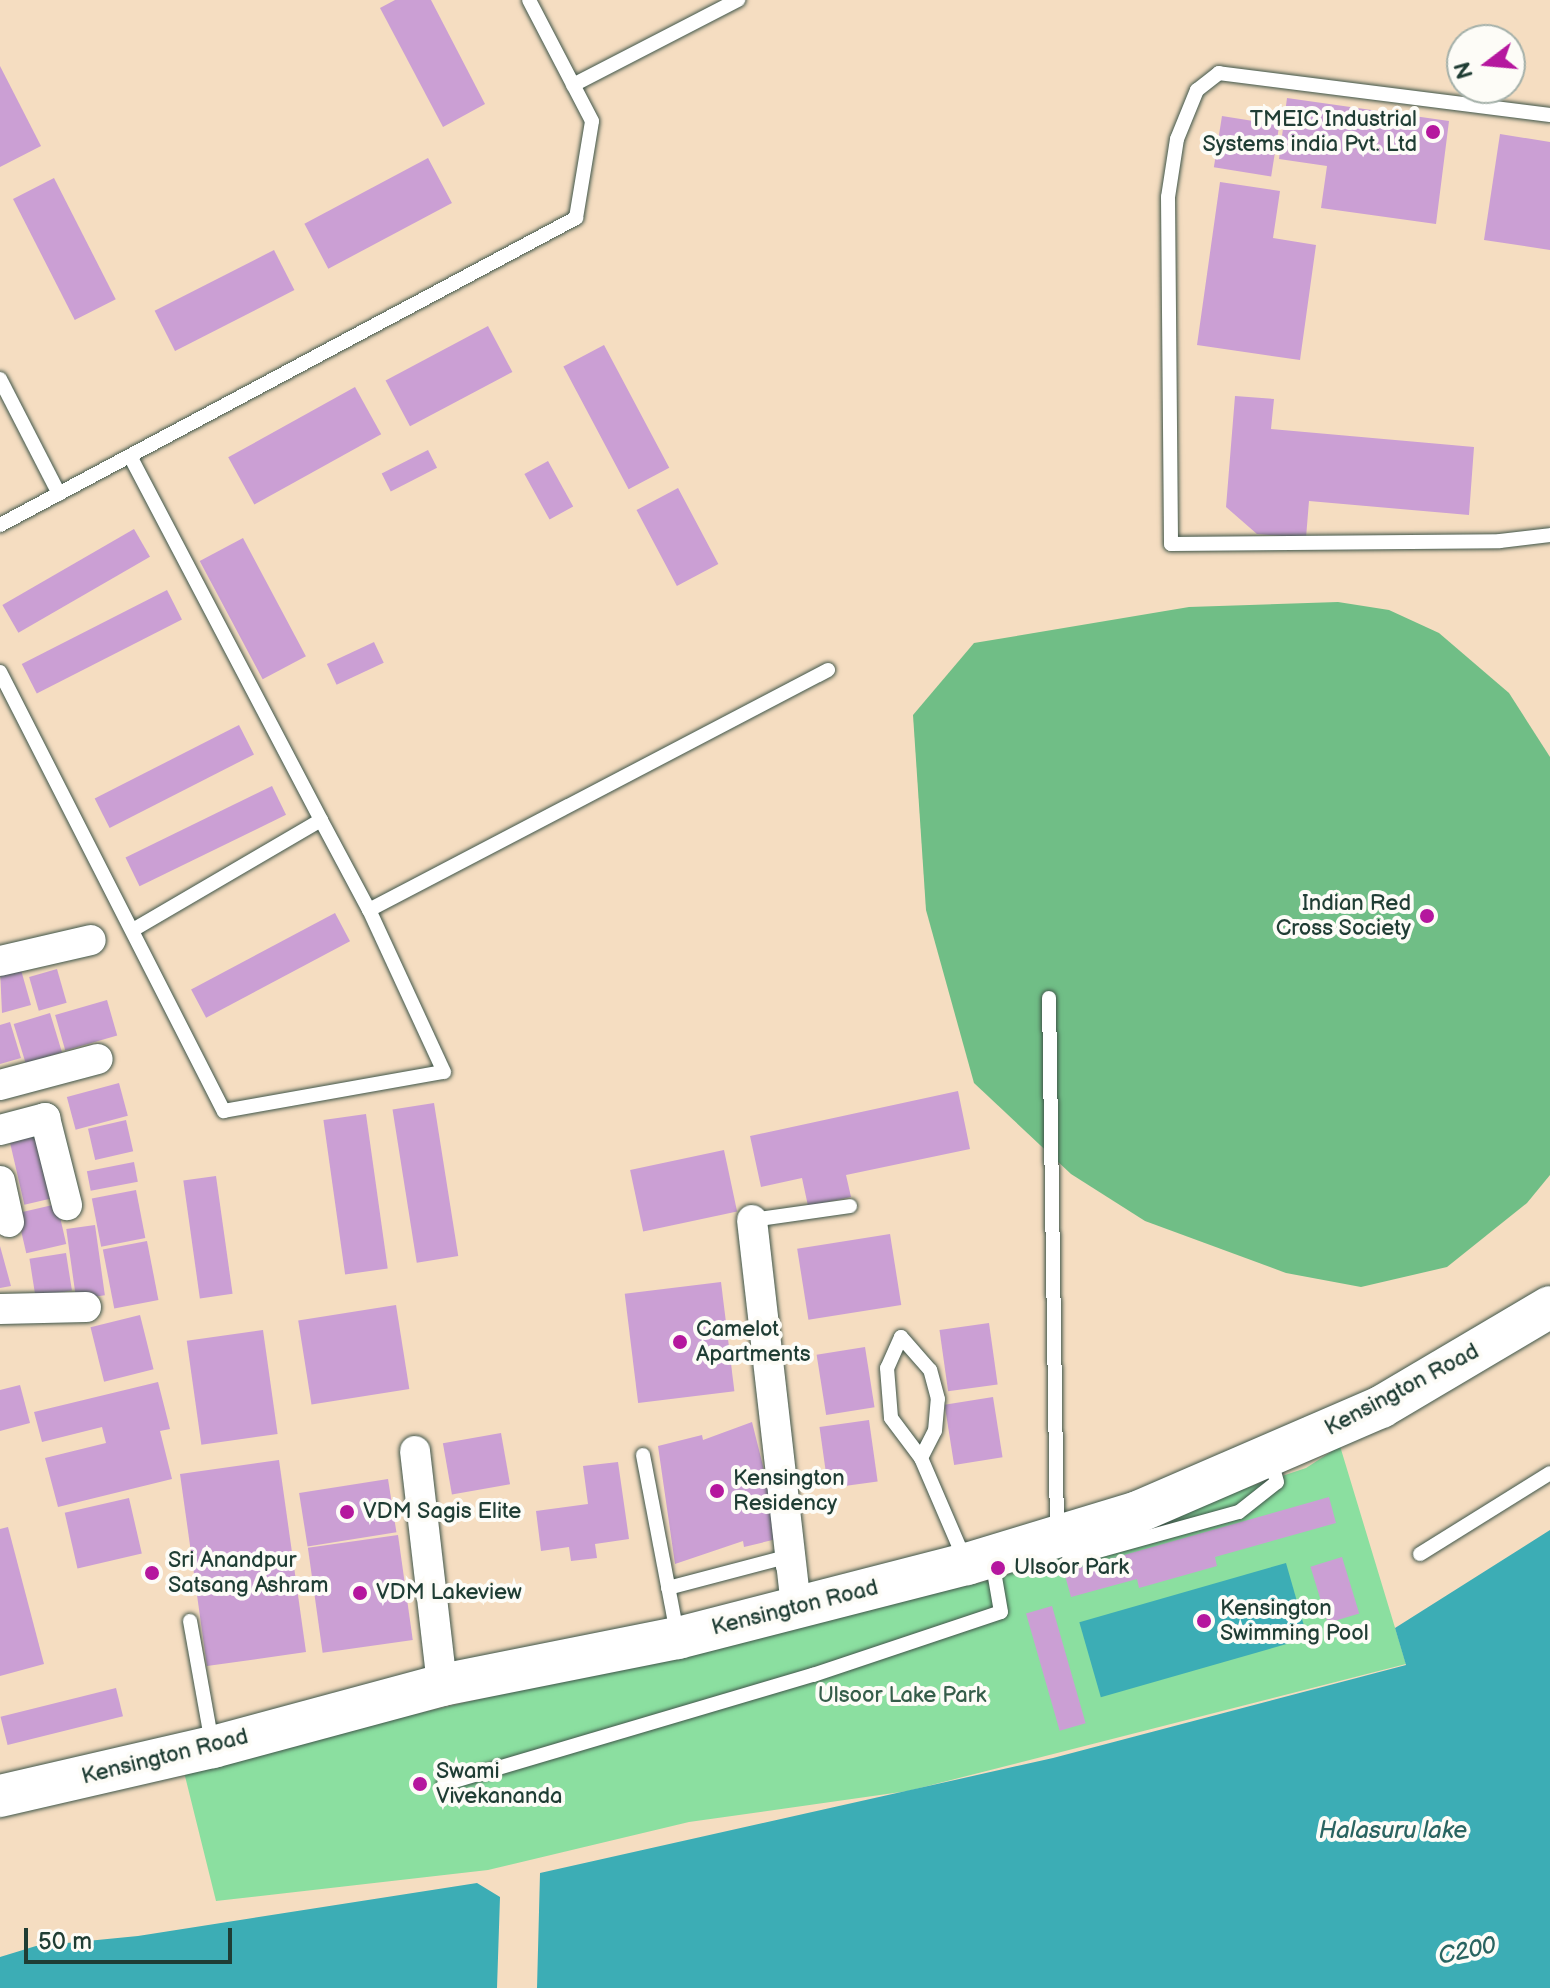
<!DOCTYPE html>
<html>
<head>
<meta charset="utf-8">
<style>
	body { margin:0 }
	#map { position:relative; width:1550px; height:1988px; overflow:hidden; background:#f5ddc1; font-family:"Balsamiq Sans",sans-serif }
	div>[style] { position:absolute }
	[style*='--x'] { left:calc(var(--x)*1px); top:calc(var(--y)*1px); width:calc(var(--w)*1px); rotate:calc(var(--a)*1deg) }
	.green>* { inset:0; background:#8bdfa0 }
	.forest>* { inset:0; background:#70be86 }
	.water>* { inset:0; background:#3cadb5; transform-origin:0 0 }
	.building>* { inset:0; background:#cb9fd4; transform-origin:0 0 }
	.roads { filter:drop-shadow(0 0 2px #3f5549) drop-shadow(0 0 2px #3f5549) }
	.service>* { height:14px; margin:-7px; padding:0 7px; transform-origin:7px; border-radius:7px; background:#fff }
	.minor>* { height:30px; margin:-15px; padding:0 15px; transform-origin:15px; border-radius:15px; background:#fff }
	.secondary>* { height:42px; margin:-21px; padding:0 21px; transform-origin:21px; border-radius:21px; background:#fff }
	.dots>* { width:22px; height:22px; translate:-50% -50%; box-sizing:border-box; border:4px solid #fdfcf7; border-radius:50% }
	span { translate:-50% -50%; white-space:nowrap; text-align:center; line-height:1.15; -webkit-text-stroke:8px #fdfcf7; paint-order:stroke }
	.poi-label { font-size:22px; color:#1f3d34 }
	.right { translate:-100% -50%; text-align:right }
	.left { translate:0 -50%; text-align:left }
	.street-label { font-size:22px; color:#1f3d34 }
	.park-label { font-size:22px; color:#355d4a }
	.water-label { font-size:24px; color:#296461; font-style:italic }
	.north { position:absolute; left:1446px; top:24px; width:80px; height:80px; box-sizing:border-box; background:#fdfcf7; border:2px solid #a4b0a9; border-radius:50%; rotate:254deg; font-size:22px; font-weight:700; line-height:32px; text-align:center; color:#1f3d34 }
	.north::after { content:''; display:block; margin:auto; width:28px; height:36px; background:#b5179e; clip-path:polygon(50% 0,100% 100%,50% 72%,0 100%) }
	.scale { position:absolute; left:24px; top:1928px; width:208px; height:36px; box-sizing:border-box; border:4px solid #1f3d34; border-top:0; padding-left:10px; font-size:24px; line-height:28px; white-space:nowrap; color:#1f3d34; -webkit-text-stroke:6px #fdfcf7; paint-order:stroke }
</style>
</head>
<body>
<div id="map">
	<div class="green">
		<div style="clip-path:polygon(1340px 1446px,1406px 1664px,908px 1791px,689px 1822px,488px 1870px,216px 1901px,183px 1768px,1004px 1577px,1033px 1559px,1306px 1468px)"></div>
	</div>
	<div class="forest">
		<div style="clip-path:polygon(1338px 602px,1389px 610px,1439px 633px,1509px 693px,1550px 757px,1550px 1175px,1527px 1203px,1447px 1267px,1361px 1287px,1286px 1273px,1145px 1221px,1071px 1174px,974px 1083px,926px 910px,913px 715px,974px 643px,1189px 607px)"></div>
	</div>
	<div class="water">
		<div style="clip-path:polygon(1550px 1530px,1550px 1988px,537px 1988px,540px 1873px,1053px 1758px,1406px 1665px,1395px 1628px)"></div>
		<div style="left:1286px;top:1563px;width:78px;height:215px;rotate:74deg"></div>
		<div style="clip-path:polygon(477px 1883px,500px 1897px,497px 1988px,0 1988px,0 1957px,36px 1946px,138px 1936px)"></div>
	</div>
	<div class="building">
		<div style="clip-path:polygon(395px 0,431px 0,485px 104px,443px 127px,380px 8px)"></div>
		<div style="clip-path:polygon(0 66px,41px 146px,0 167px)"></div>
		<div style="clip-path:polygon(1287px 98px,1449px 121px,1436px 224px,1321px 208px,1327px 166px,1279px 159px)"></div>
		<div style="left:1222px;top:116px;width:58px;height:52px;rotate:9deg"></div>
		<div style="clip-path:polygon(1500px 134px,1550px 142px,1550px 250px,1484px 240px)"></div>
		<div style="left:428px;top:158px;width:51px;height:140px;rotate:62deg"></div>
		<div style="left:54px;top:178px;width:136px;height:46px;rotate:63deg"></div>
		<div style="clip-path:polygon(1220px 182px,1280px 191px,1273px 238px,1316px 245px,1300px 360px,1197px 345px)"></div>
		<div style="left:274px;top:250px;width:45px;height:134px;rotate:63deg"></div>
		<div style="left:488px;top:326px;width:52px;height:116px;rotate:62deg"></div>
		<div style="left:604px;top:345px;width:139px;height:46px;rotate:62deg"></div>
		<div style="left:355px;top:387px;width:54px;height:145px;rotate:61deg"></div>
		<div style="clip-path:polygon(1235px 396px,1274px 399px,1271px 429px,1474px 447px,1469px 515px,1309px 501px,1306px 538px,1257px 534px,1226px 507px)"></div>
		<div style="left:428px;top:450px;width:20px;height:52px;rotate:63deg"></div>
		<div style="left:548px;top:461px;width:52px;height:27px;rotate:61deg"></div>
		<div style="left:678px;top:488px;width:86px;height:47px;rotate:62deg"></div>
		<div style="left:134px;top:529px;width:32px;height:152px;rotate:60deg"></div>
		<div style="left:243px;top:538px;width:134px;height:49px;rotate:62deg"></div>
		<div style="left:167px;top:590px;width:33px;height:163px;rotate:63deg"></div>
		<div style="left:374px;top:642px;width:23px;height:52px;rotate:65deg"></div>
		<div style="left:239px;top:725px;width:33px;height:162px;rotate:63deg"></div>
		<div style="left:272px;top:786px;width:32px;height:163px;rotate:64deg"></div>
		<div style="left:335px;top:913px;width:32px;height:163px;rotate:62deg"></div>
		<div style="clip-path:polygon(19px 963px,31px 1005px,2px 1013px,0 969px)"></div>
		<div style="left:57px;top:969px;width:35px;height:29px;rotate:74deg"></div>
		<div style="left:107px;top:1000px;width:37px;height:54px;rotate:74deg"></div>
		<div style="left:50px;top:1013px;width:41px;height:38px;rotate:73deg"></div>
		<div style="clip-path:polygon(10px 1022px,21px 1058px,0 1064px,0 1025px)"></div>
		<div style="left:119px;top:1083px;width:34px;height:54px;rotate:75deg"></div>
		<div style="clip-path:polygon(958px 1091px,970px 1149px,846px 1175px,851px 1197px,808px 1206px,802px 1178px,761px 1187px,750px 1136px)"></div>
		<div style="left:434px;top:1103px;width:155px;height:42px;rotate:81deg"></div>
		<div style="left:366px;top:1114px;width:156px;height:43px;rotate:82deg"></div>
		<div style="left:126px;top:1120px;width:32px;height:39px;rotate:77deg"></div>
		<div style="left:41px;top:1130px;width:69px;height:33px;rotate:77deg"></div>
		<div style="left:724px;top:1150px;width:63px;height:96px;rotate:78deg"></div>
		<div style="left:134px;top:1162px;width:20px;height:48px;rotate:79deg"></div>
		<div style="left:216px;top:1176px;width:119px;height:33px;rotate:82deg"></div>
		<div style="left:136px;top:1190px;width:49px;height:45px;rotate:79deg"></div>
		<div style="left:57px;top:1204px;width:41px;height:41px;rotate:77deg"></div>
		<div style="left:95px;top:1225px;width:71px;height:29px;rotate:82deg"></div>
		<div style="left:890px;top:1234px;width:72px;height:94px;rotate:81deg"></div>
		<div style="left:147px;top:1241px;width:60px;height:45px;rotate:79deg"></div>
		<div style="clip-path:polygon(0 1246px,11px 1286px,0 1288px)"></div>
		<div style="left:66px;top:1253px;width:38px;height:37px;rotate:81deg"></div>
		<div style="left:721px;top:1282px;width:110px;height:97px;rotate:83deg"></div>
		<div style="left:396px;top:1305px;width:85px;height:99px;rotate:81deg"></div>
		<div style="left:140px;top:1315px;width:56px;height:51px;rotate:76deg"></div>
		<div style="left:989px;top:1323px;width:62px;height:50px;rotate:82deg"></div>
		<div style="left:263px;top:1330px;width:105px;height:77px;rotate:82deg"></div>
		<div style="left:865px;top:1347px;width:61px;height:49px;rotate:81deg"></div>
		<div style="clip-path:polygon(158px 1382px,170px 1429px,160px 1431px,172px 1479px,58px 1507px,45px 1458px,106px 1443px,102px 1427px,42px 1442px,34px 1412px)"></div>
		<div style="clip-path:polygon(20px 1385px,30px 1423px,0 1431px,0 1390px)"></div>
		<div style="left:993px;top:1397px;width:61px;height:49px;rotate:81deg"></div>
		<div style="left:869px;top:1420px;width:62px;height:50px;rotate:82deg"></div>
		<div style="clip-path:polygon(752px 1422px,781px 1538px,744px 1547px,743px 1541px,675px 1564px,658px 1446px,702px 1435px,703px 1440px)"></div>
		<div style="left:501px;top:1433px;width:52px;height:59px;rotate:80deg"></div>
		<div style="left:279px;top:1460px;width:194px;height:100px;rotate:82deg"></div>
		<div style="clip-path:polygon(618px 1462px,629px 1539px,595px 1544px,597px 1558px,571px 1561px,569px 1547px,541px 1551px,536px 1511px,588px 1504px,583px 1466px)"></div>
		<div style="left:388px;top:1479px;width:54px;height:90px;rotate:81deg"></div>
		<div style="clip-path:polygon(1329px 1497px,1336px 1523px,1215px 1557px,1217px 1566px,1139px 1588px,1137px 1579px,1071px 1597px,1064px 1572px)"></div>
		<div style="left:129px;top:1498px;width:57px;height:66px;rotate:77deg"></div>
		<div style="clip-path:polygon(8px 1527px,44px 1664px,0 1676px,0 1529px)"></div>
		<div style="left:398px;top:1535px;width:106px;height:91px;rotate:82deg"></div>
		<div style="left:1342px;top:1557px;width:59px;height:33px;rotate:73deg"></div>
		<div style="left:1052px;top:1606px;width:122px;height:27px;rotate:74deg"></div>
		<div style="left:116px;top:1688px;width:29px;height:119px;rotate:76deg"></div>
	</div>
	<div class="roads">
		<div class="service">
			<div style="--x:573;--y:85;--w:186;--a:-27.3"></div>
			<div style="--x:1550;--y:115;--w:334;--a:-172.8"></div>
			<div style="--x:1219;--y:73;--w:28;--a:142"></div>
			<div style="--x:1197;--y:90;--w:53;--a:112.2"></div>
			<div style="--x:1177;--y:139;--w:59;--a:98.8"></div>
			<div style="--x:1168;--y:197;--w:347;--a:89.5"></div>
			<div style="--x:1171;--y:544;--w:329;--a:-0.5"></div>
			<div style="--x:1500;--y:541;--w:50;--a:-6.8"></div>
			<div style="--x:0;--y:379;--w:129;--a:62.8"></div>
			<div style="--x:130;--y:456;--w:411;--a:62.3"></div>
			<div style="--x:321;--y:820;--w:218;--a:149.7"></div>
			<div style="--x:0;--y:525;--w:653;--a:-28.06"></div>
			<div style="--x:576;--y:218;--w:98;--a:-80.6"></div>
			<div style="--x:592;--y:121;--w:136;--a:-117.5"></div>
			<div style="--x:0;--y:672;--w:493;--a:63"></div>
			<div style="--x:224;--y:1111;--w:223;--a:-10.1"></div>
			<div style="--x:444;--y:1072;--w:179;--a:-114.8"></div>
			<div style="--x:369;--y:910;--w:102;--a:-118.1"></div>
			<div style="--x:369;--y:910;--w:518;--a:-27.6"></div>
			<div style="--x:1049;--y:998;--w:535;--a:89.14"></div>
			<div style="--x:752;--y:1220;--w:99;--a:-8.1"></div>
			<div style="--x:643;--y:1455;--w:182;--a:79.2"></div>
			<div style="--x:921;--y:1458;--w:30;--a:-63"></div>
			<div style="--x:935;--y:1431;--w:32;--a:-85"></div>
			<div style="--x:938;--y:1399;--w:30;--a:-105"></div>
			<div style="--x:930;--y:1370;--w:44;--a:-131.3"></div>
			<div style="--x:901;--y:1337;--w:34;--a:114"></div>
			<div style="--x:887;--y:1368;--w:50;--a:85.4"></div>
			<div style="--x:891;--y:1418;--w:50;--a:53.1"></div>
			<div style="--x:921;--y:1458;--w:111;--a:66.7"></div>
			<div style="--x:1420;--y:1554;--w:153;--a:-31.9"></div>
			<div style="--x:1069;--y:1559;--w:176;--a:-15.5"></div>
			<div style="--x:1239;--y:1512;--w:48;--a:-38.3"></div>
			<div style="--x:1277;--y:1482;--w:25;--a:-106"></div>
			<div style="--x:668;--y:1588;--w:118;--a:-14.7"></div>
			<div style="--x:782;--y:1558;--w:9;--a:84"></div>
			<div style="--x:190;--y:1621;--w:124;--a:79.8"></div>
			<div style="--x:444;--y:1784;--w:385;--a:-16.5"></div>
			<div style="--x:813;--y:1675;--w:198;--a:-18.5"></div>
			<div style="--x:1001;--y:1612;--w:53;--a:-99.8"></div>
		</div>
		<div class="minor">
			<div style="--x:0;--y:961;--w:93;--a:-13"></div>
			<div style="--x:0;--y:1085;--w:101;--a:-14.9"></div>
			<div style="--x:0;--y:1130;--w:47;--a:-14.9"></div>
			<div style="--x:45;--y:1118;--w:90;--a:75.8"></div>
			<div style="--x:0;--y:1181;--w:42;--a:77.6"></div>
			<div style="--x:752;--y:1220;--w:390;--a:83.5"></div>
			<div style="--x:0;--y:1309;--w:86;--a:-1.3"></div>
			<div style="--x:415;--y:1451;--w:236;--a:83.4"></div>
		</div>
		<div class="secondary">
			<div style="--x:0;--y:1796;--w:219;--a:-13"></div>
			<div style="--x:213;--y:1747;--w:237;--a:-15.1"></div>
			<div style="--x:442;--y:1685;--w:241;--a:-11.3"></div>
			<div style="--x:678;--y:1638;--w:298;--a:-14.4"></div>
			<div style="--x:967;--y:1564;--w:179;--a:-16.9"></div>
			<div style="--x:1138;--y:1512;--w:265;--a:-23.4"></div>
			<div style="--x:1381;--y:1407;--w:196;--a:-30.6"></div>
		</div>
	</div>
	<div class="dots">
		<div style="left:1433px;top:132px;background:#b5179e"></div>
		<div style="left:1427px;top:916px;background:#b5179e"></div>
		<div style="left:680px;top:1342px;background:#b5179e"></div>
		<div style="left:717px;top:1491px;background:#b5179e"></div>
		<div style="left:347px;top:1512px;background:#b5179e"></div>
		<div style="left:998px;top:1568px;background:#b5179e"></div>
		<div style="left:152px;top:1573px;background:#b5179e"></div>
		<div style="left:360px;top:1593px;background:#b5179e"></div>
		<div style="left:1204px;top:1621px;background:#b5179e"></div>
		<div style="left:420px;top:1784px;background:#b5179e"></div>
	</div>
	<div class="poi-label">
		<span class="right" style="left:1417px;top:132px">TMEIC Industrial<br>Systems india Pvt. Ltd</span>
		<span class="right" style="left:1411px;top:916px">Indian Red<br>Cross Society</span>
		<span class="left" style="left:696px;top:1342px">Camelot<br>Apartments</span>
		<span class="left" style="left:733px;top:1491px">Kensington<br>Residency</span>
		<span class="left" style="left:363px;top:1512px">VDM Sagis Elite</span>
		<span class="left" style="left:168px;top:1573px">Sri Anandpur<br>Satsang Ashram</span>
		<span class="left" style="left:1014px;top:1568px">Ulsoor Park</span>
		<span class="left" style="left:376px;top:1593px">VDM Lakeview</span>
		<span class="left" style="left:1220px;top:1621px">Kensington<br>Swimming Pool</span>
		<span class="left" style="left:436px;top:1784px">Swami<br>Vivekananda</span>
	</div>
	<div class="street-label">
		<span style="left:1402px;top:1390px;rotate:-28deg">Kensington Road</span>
		<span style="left:795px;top:1608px;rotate:-14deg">Kensington Road</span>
		<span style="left:165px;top:1757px;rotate:-14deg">Kensington Road</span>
	</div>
	<div class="park-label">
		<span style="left:902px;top:1696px">Ulsoor Lake Park</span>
	</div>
	<div class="water-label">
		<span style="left:1393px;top:1831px">Halasuru lake</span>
		<span style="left:1467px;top:1951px;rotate:-12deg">C200</span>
	</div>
	<div class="north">N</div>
	<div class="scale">50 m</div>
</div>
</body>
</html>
